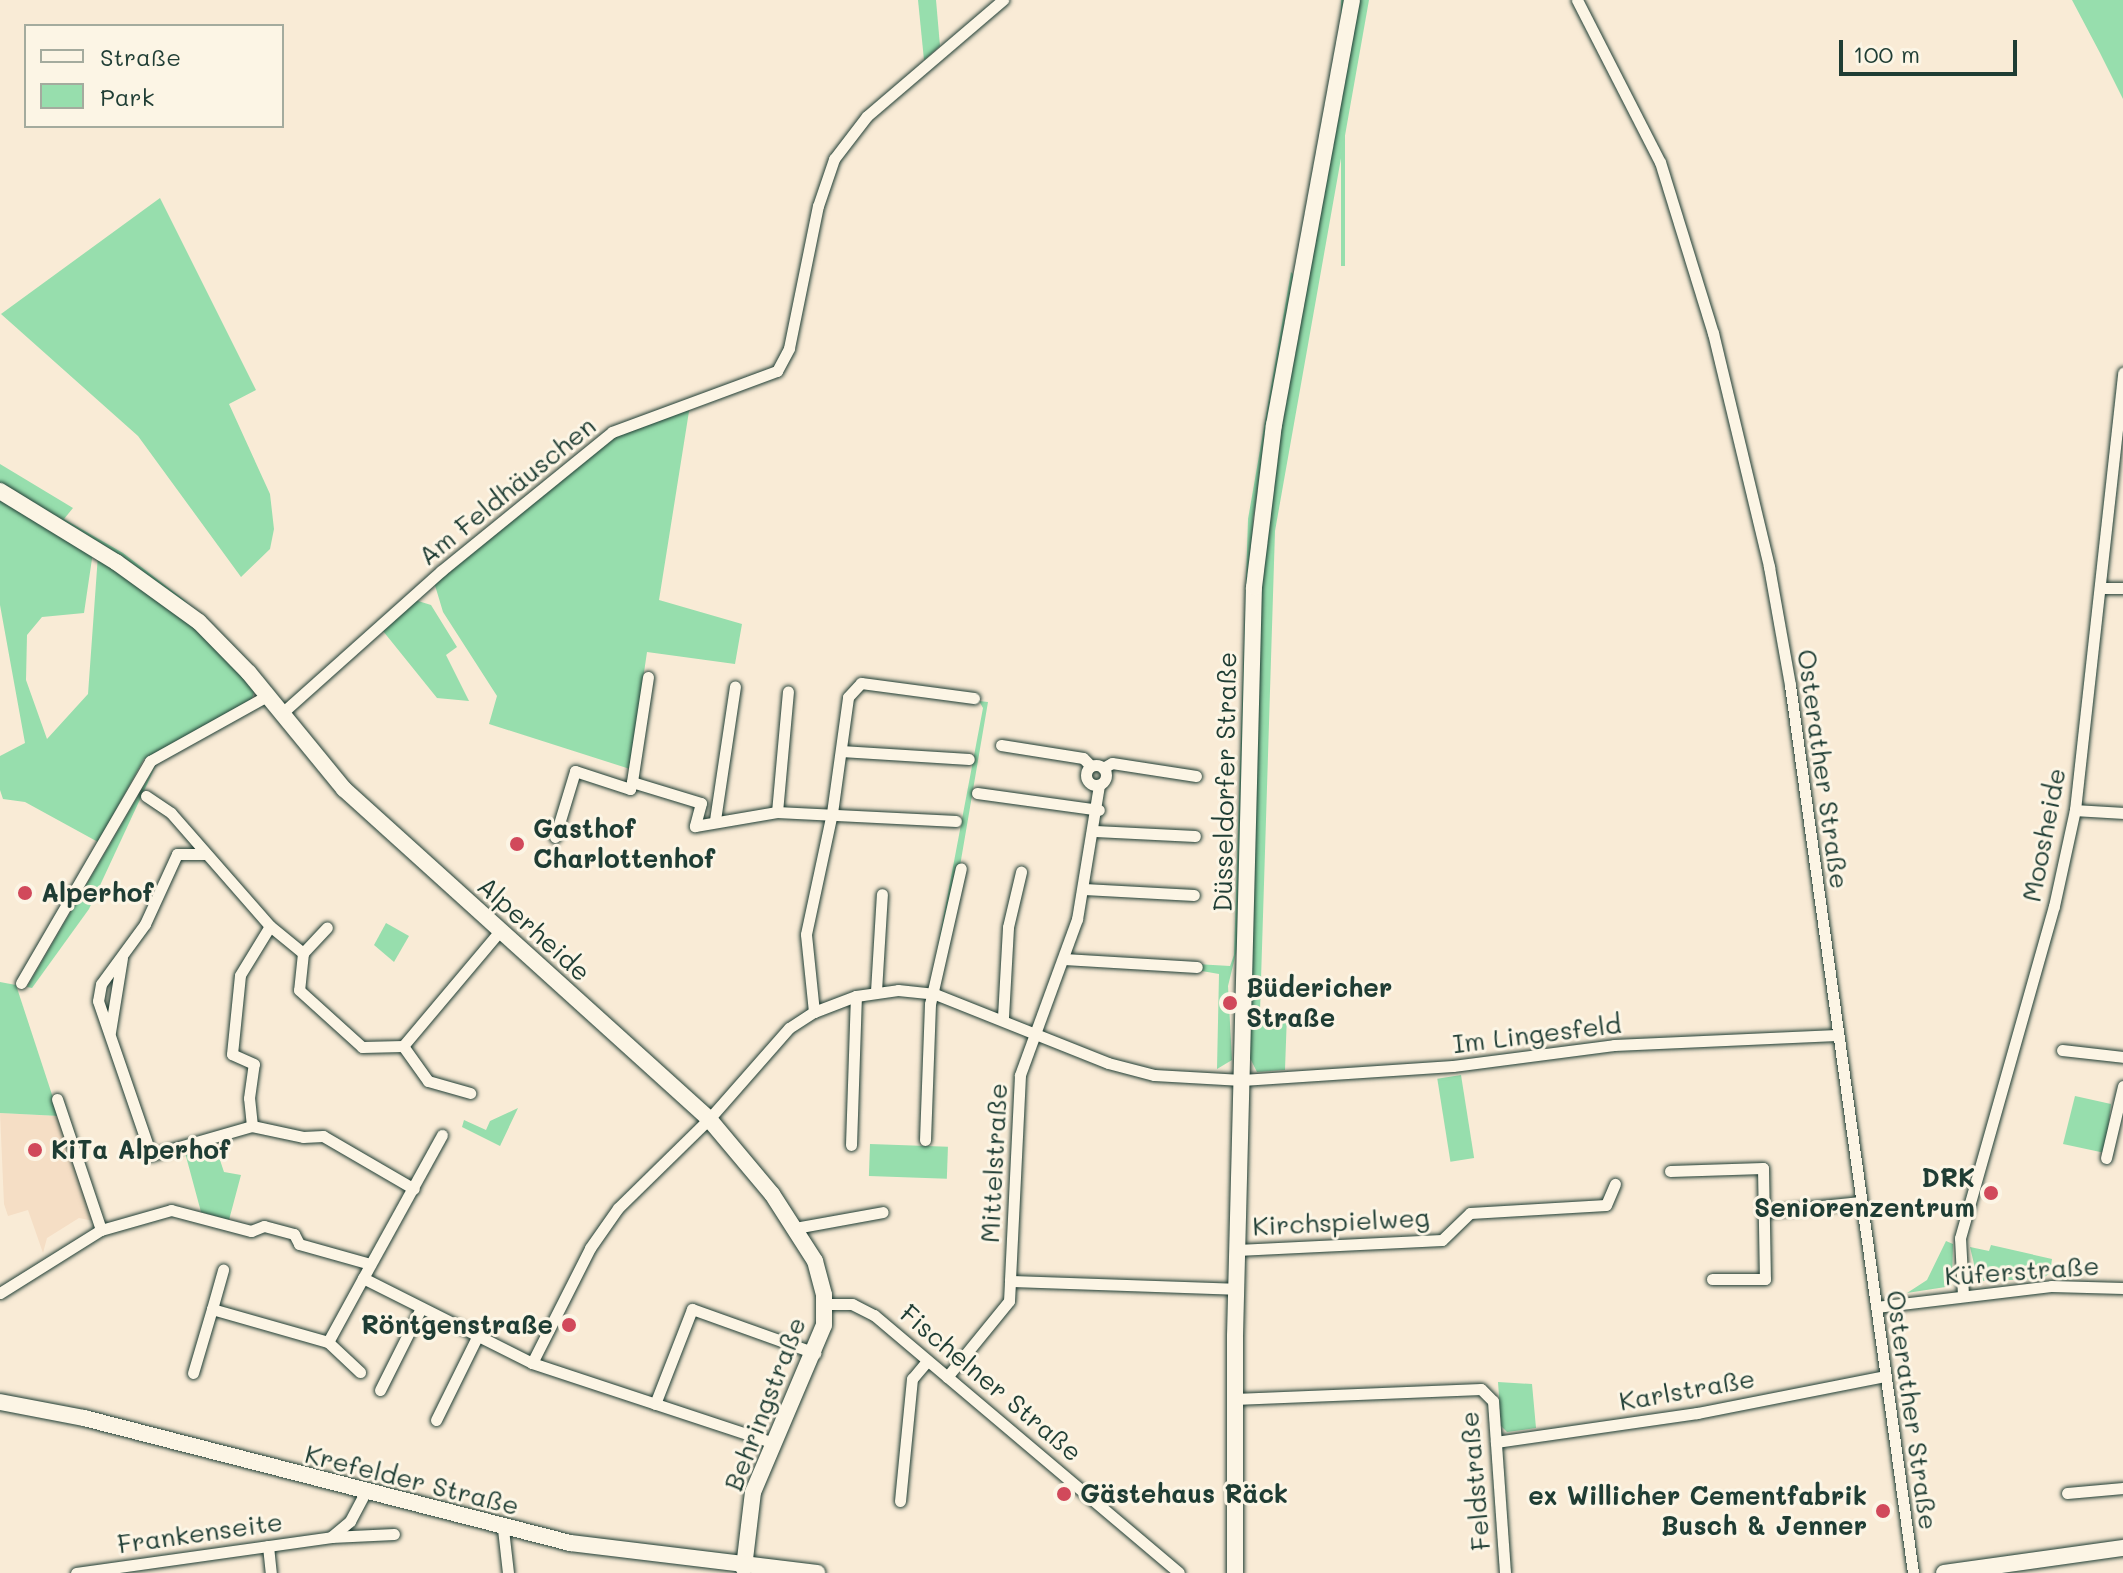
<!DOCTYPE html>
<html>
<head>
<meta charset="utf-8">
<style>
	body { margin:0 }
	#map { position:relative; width:2123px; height:1573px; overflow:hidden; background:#f9ebd6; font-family:Mali,sans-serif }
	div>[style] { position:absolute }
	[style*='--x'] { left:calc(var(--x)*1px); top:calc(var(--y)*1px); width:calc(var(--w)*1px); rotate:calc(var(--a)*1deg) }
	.built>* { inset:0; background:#f5dec5 }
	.green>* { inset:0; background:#97dead; transform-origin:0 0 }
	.roads { filter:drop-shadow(0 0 2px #1f3d34) drop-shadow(0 0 2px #1f3d34) }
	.street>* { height:11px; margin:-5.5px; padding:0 5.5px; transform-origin:5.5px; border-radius:5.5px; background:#fcf5e5 }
	.street>.ring { margin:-5.5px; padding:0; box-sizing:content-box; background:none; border:11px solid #fcf5e5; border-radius:50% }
	.secondary>* { height:16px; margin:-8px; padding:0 8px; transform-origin:8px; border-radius:8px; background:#fcf5e5 }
	.dots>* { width:22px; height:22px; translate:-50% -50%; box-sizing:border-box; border:4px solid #fcf5e5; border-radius:50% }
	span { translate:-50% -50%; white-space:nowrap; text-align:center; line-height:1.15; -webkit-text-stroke:6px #fcf5e5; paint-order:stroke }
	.street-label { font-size:26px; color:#1f3d34 }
	.poi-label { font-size:26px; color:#1f3d34; font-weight:700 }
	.left { translate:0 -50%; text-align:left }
	.right { translate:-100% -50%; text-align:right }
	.legend { position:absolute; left:24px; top:24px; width:260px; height:104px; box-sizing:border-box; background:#fcf5e5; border:2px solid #a4ab9e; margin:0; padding:10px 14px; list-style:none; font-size:24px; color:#1f3d34 }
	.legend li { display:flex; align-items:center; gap:16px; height:40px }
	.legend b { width:40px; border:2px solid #a4ab9e }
	.scale { position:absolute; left:1839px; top:40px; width:178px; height:36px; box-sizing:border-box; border:4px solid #1f3d34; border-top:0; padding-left:10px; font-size:24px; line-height:28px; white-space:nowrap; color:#1f3d34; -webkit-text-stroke:6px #fcf5e5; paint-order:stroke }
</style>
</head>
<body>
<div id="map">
	<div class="built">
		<div style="clip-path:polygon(0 1113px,57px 1116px,94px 1221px,79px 1218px,47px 1238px,43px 1253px,28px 1210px,8px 1216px,4px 1204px)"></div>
	</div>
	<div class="green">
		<div style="clip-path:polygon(918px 0,936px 0,940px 46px,924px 60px)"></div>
		<div style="left:1341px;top:0;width:4px;height:266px"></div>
		<div style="clip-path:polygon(1358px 0,1369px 0,1275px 531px,1260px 1012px,1287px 1014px,1285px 1070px,1257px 1072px,1250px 1058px,1261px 584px,1271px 480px)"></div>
		<div style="clip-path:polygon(2072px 0,2123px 0,2123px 99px,2100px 53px)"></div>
		<div style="clip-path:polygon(160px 198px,256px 390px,229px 404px,270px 494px,274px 529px,270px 549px,241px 577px,138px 436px,1px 314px)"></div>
		<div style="clip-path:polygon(1291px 272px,1295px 276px,1253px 519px,1239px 941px,1228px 986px,1232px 1060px,1217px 1069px,1219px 974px,1196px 970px,1196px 964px,1230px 966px,1234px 955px,1248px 519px)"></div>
		<div style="clip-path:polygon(690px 405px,659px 600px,742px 624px,735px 664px,647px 652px,630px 769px,489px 724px,497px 696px,443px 612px,434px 582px,615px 435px)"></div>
		<div style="clip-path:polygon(0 464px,73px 508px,64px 519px,123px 553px,183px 599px,281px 699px,257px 675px,0 485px)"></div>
		<div style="clip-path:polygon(0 496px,93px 552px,84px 613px,42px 617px,27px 635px,26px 680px,47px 739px,88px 694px,98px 555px,199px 628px,255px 689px,251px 702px,144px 759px,98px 842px,25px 802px,3px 799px,0 790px,0 756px,25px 743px,0 605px)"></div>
		<div style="clip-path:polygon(415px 600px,431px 605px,457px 647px,446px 655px,469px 701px,437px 698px,383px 631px)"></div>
		<div style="clip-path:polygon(979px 701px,988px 702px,960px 866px,932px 978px,983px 708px)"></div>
		<div style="clip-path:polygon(156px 765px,89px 909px,32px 988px,27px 987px)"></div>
		<div style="clip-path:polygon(386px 923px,409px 936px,394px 962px,374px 945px)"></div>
		<div style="clip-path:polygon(0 982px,16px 985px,59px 1116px,0 1113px)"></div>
		<div style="left:1461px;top:1075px;width:84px;height:24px;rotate:81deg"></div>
		<div style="clip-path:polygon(2075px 1096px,2111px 1104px,2105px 1153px,2063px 1144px)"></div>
		<div style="clip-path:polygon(518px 1108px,500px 1146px,462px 1127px,464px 1120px,486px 1130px,490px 1121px)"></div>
		<div style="clip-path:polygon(213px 1139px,224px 1172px,241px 1175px,229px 1220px,201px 1212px,184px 1149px)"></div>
		<div style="left:870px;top:1144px;width:78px;height:32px;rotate:2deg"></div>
		<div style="clip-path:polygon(1946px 1241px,1953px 1244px,1952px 1286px,1907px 1293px,1927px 1280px)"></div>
		<div style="clip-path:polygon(1991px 1245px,2052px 1259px,2050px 1273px,2042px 1279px,1978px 1281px,1970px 1247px,1989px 1251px)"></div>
		<div style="clip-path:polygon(1498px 1382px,1532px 1384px,1536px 1428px,1507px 1432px,1501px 1426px)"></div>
	</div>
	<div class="roads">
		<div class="street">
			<div style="--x:1577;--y:0;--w:182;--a:62.9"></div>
			<div style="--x:1660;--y:162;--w:179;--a:72.8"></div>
			<div style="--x:1713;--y:333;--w:241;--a:76.5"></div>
			<div style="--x:1769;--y:567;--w:120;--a:79.9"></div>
			<div style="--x:1790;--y:685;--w:896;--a:82.11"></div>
			<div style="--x:2101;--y:588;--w:22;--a:0"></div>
			<div style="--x:648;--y:677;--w:106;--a:98.7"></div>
			<div style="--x:632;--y:782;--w:72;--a:16.9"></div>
			<div style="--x:701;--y:803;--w:24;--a:105"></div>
			<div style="--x:695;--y:826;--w:83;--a:-9.7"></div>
			<div style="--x:777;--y:812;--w:179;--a:2.9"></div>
			<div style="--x:281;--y:714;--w:215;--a:-41.8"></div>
			<div style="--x:441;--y:571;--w:220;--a:-39.1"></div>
			<div style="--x:612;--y:432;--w:176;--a:-20.3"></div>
			<div style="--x:777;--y:371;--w:26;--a:-62"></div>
			<div style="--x:789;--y:348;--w:145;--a:-78.5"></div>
			<div style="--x:818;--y:206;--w:50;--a:-71.2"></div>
			<div style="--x:834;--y:159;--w:54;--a:-52.5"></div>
			<div style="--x:867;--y:116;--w:179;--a:-40.5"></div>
			<div style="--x:1001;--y:745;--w:83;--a:9"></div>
			<div style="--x:1083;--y:758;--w:11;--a:45"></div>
			<div style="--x:841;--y:751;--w:128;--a:3.6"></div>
			<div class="ring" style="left:1086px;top:765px;width:9px;height:9px"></div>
			<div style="--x:1103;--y:768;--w:10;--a:-29"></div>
			<div style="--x:1112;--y:763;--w:85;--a:8.8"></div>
			<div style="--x:1099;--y:785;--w:136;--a:99.3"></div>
			<div style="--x:1077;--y:919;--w:166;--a:110.1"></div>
			<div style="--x:1020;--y:1075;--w:206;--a:92.8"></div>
			<div style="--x:1010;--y:1281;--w:226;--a:2"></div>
			<div style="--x:977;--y:793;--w:123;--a:7.9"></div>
			<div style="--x:146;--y:796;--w:30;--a:34"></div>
			<div style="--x:171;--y:813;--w:150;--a:48.8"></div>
			<div style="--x:270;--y:926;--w:43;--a:39.3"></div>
			<div style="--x:303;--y:953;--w:37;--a:96"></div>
			<div style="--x:299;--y:990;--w:85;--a:42.1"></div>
			<div style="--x:362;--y:1047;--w:41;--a:-1.4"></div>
			<div style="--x:403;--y:1046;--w:150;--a:-49.9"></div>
			<div style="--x:2075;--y:810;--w:48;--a:3.6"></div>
			<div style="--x:777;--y:812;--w:121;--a:-84.8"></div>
			<div style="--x:715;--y:820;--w:135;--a:-81.5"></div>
			<div style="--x:1095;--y:831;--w:100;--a:2.9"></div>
			<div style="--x:555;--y:837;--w:69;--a:-73.1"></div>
			<div style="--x:575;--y:771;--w:58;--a:18.1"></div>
			<div style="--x:630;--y:789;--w:7;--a:-74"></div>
			<div style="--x:205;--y:854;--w:28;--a:180"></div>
			<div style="--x:177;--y:854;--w:77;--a:114.6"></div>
			<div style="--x:145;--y:924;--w:74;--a:126.3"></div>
			<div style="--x:101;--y:984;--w:17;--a:100"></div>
			<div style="--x:98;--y:1001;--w:163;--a:71"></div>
			<div style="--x:151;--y:1155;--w:105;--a:-16"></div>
			<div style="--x:252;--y:1126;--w:52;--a:12.2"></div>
			<div style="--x:303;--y:1137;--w:20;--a:-3"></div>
			<div style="--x:323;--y:1136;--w:105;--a:30.2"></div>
			<div style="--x:1084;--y:889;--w:110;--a:3.1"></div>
			<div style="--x:303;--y:953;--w:35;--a:-47"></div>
			<div style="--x:1064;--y:959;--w:133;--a:3.4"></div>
			<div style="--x:21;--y:983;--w:257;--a:-59.8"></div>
			<div style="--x:150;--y:761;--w:134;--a:-29.1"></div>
			<div style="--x:876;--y:991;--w:97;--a:-86.5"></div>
			<div style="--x:814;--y:1012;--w:78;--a:-95.9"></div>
			<div style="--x:806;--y:934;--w:124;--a:-77.9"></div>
			<div style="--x:832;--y:813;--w:117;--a:-82.1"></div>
			<div style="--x:848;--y:697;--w:19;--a:-47"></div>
			<div style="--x:861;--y:683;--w:114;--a:7.6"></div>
			<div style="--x:1003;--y:1017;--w:90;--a:-86.8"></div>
			<div style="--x:1008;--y:927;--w:57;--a:-76.7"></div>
			<div style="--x:110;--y:1032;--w:75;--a:-80.8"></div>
			<div style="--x:403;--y:1046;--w:43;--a:54.5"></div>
			<div style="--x:428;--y:1081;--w:44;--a:15.9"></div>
			<div style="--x:2062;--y:1050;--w:61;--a:6.5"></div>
			<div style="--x:57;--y:1099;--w:138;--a:71.4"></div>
			<div style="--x:252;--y:1126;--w:28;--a:-96"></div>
			<div style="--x:249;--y:1098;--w:34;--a:-82"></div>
			<div style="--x:254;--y:1064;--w:24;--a:-156"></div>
			<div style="--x:232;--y:1054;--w:79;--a:-84.2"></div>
			<div style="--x:240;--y:975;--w:57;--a:-58.5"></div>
			<div style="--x:442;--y:1135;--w:163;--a:118.9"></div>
			<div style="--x:363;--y:1278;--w:189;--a:26.7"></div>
			<div style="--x:532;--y:1363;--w:252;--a:18.3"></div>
			<div style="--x:925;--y:1140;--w:136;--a:-87.9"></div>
			<div style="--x:930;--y:1004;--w:139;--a:-77.2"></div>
			<div style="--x:851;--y:1145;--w:149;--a:-88.1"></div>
			<div style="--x:2106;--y:1158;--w:74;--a:-76.7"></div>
			<div style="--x:1670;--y:1171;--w:93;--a:-1.8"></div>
			<div style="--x:1763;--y:1168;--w:111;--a:89"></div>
			<div style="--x:1765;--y:1279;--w:53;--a:180"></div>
			<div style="--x:1763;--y:1212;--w:98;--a:-5.9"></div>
			<div style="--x:795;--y:1228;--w:89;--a:-10.3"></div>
			<div style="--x:1237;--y:1250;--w:205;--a:-2.8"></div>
			<div style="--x:1442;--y:1240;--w:39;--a:-44"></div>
			<div style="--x:1470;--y:1213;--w:136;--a:-3.4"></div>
			<div style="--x:1606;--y:1205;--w:23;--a:-67"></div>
			<div style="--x:0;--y:1293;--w:119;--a:-32"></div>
			<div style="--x:101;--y:1230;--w:73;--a:-15.9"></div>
			<div style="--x:171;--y:1210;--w:83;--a:14.7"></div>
			<div style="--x:251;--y:1231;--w:14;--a:-21"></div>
			<div style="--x:264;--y:1226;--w:31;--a:15"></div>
			<div style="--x:294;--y:1234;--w:11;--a:63"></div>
			<div style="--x:299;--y:1244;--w:74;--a:15.7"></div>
			<div style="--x:1963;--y:1295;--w:57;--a:-93"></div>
			<div style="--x:1960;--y:1238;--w:345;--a:-74.2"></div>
			<div style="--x:2054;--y:906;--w:98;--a:-77.7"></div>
			<div style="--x:2075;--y:810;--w:440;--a:-83.7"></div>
			<div style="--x:825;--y:1304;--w:27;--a:0"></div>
			<div style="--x:852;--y:1304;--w:25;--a:27"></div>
			<div style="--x:874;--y:1315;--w:399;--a:40.2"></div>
			<div style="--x:1876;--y:1307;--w:176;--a:-6.8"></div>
			<div style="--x:2051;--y:1286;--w:72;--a:1.6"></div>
			<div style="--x:212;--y:1309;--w:41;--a:-74.2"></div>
			<div style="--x:328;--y:1342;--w:44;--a:43.2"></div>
			<div style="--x:532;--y:1363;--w:129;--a:-63.2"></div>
			<div style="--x:590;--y:1248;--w:49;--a:-55"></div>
			<div style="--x:618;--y:1208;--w:127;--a:-44.4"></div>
			<div style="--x:709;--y:1119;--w:121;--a:-48.7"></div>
			<div style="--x:789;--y:1028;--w:30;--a:-33"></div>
			<div style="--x:814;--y:1012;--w:45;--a:-20.9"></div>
			<div style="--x:856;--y:996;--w:42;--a:-8.1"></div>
			<div style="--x:898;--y:990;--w:37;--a:6"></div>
			<div style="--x:935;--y:994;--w:186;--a:21.7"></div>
			<div style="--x:1108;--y:1063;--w:48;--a:14.6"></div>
			<div style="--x:1154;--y:1075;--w:88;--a:3.3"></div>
			<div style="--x:1242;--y:1080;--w:211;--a:-3.8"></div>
			<div style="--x:1453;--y:1066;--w:162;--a:-7.4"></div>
			<div style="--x:1614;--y:1045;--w:223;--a:-2.6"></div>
			<div style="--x:193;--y:1373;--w:67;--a:-73.5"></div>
			<div style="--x:212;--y:1309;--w:121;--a:15.9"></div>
			<div style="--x:328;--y:1342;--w:73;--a:-61.3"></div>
			<div style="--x:947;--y:1377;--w:98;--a:-50.8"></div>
			<div style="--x:1009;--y:1301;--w:20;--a:-87"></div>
			<div style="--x:380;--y:1390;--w:92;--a:-63.4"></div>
			<div style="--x:1234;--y:1399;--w:247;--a:-2.3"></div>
			<div style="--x:1481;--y:1389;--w:17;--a:45"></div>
			<div style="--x:1493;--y:1401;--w:172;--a:86"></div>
			<div style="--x:655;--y:1404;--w:102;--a:-68.7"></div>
			<div style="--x:692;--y:1309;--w:131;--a:19.7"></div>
			<div style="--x:436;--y:1420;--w:93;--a:-63.7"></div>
			<div style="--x:1496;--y:1442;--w:203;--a:-8.2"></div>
			<div style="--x:1697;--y:1413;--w:192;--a:-11.1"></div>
			<div style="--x:2067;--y:1493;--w:56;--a:-5.1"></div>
			<div style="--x:900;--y:1501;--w:123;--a:-84.4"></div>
			<div style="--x:912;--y:1379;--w:23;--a:-50"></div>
			<div style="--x:503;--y:1529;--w:44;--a:83.5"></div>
			<div style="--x:331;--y:1537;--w:63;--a:-2.7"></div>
			<div style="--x:268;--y:1546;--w:27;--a:84"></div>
			<div style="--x:76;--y:1573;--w:258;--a:-8"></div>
			<div style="--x:331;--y:1537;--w:25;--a:-40"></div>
			<div style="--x:350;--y:1521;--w:32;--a:-62"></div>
		</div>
		<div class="secondary">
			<div style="--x:0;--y:491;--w:136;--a:31.5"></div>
			<div style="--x:116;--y:562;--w:102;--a:35.9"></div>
			<div style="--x:199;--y:622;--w:71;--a:45.6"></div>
			<div style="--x:249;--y:673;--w:150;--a:50.7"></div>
			<div style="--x:344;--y:789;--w:492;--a:42.1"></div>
			<div style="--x:709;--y:1119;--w:98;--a:50"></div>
			<div style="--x:772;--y:1194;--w:80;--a:57.3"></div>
			<div style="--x:815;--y:1261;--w:35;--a:75"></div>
			<div style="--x:824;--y:1295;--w:30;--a:90"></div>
			<div style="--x:824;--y:1325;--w:181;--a:113"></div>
			<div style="--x:753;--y:1492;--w:77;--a:96.8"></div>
			<div style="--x:0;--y:1402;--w:86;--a:10.8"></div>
			<div style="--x:84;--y:1418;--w:502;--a:14.42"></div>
			<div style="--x:570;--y:1543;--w:249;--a:6.9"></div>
			<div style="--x:1235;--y:1573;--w:237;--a:-90"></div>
			<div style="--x:1235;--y:1336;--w:749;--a:-88.55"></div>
			<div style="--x:1254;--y:587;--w:163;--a:-83"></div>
			<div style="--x:1274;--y:425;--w:432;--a:-79.6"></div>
			<div style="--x:1944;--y:1573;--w:181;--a:-8"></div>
		</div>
	</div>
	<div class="dots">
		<div style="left:517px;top:844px;background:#d1495b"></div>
		<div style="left:25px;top:893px;background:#d1495b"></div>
		<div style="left:1230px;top:1003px;background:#d1495b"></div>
		<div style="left:35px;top:1150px;background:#d1495b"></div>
		<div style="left:1991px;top:1193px;background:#d1495b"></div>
		<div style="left:569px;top:1325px;background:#d1495b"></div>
		<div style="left:1064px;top:1494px;background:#d1495b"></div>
		<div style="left:1883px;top:1511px;background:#d1495b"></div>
	</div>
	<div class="street-label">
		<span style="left:507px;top:491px;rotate:-39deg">Am Feldhäuschen</span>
		<span style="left:1823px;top:769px;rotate:82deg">Osterather Straße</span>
		<span style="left:1225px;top:782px;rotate:-89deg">Düsseldorfer Straße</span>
		<span style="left:2044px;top:835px;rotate:-79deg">Moosheide</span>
		<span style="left:534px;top:929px;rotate:42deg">Alperheide</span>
		<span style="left:1537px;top:1034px;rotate:-7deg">Im Lingesfeld</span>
		<span style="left:994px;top:1163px;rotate:-87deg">Mittelstraße</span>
		<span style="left:1341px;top:1222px;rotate:-3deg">Kirchspielweg</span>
		<span style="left:2022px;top:1271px;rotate:-4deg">Küferstraße</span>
		<span style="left:991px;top:1383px;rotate:40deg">Fischelner Straße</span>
		<span style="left:1687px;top:1390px;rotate:-10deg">Karlstraße</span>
		<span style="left:765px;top:1404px;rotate:-69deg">Behringstraße</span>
		<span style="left:1912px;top:1410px;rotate:82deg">Osterather Straße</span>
		<span style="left:412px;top:1480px;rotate:14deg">Krefelder Straße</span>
		<span style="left:1475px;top:1481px;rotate:-95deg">Feldstraße</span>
		<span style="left:200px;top:1533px;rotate:-8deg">Frankenseite</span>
	</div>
	<div class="poi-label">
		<span class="left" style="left:533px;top:844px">Gasthof<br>Charlottenhof</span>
		<span class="left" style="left:41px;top:893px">Alperhof</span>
		<span class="left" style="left:1246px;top:1003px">Büdericher<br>Straße</span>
		<span class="left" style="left:51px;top:1150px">KiTa Alperhof</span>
		<span class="right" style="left:1975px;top:1193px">DRK<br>Seniorenzentrum</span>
		<span class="right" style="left:553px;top:1325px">Röntgenstraße</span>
		<span class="left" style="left:1080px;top:1494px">Gästehaus Räck</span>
		<span class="right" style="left:1867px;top:1511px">ex Willicher Cementfabrik<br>Busch &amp; Jenner</span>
	</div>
	<ul class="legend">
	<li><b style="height:10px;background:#fcf5e5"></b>Straße</li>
	<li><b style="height:22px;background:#97dead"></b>Park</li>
	</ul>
	<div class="scale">100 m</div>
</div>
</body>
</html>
